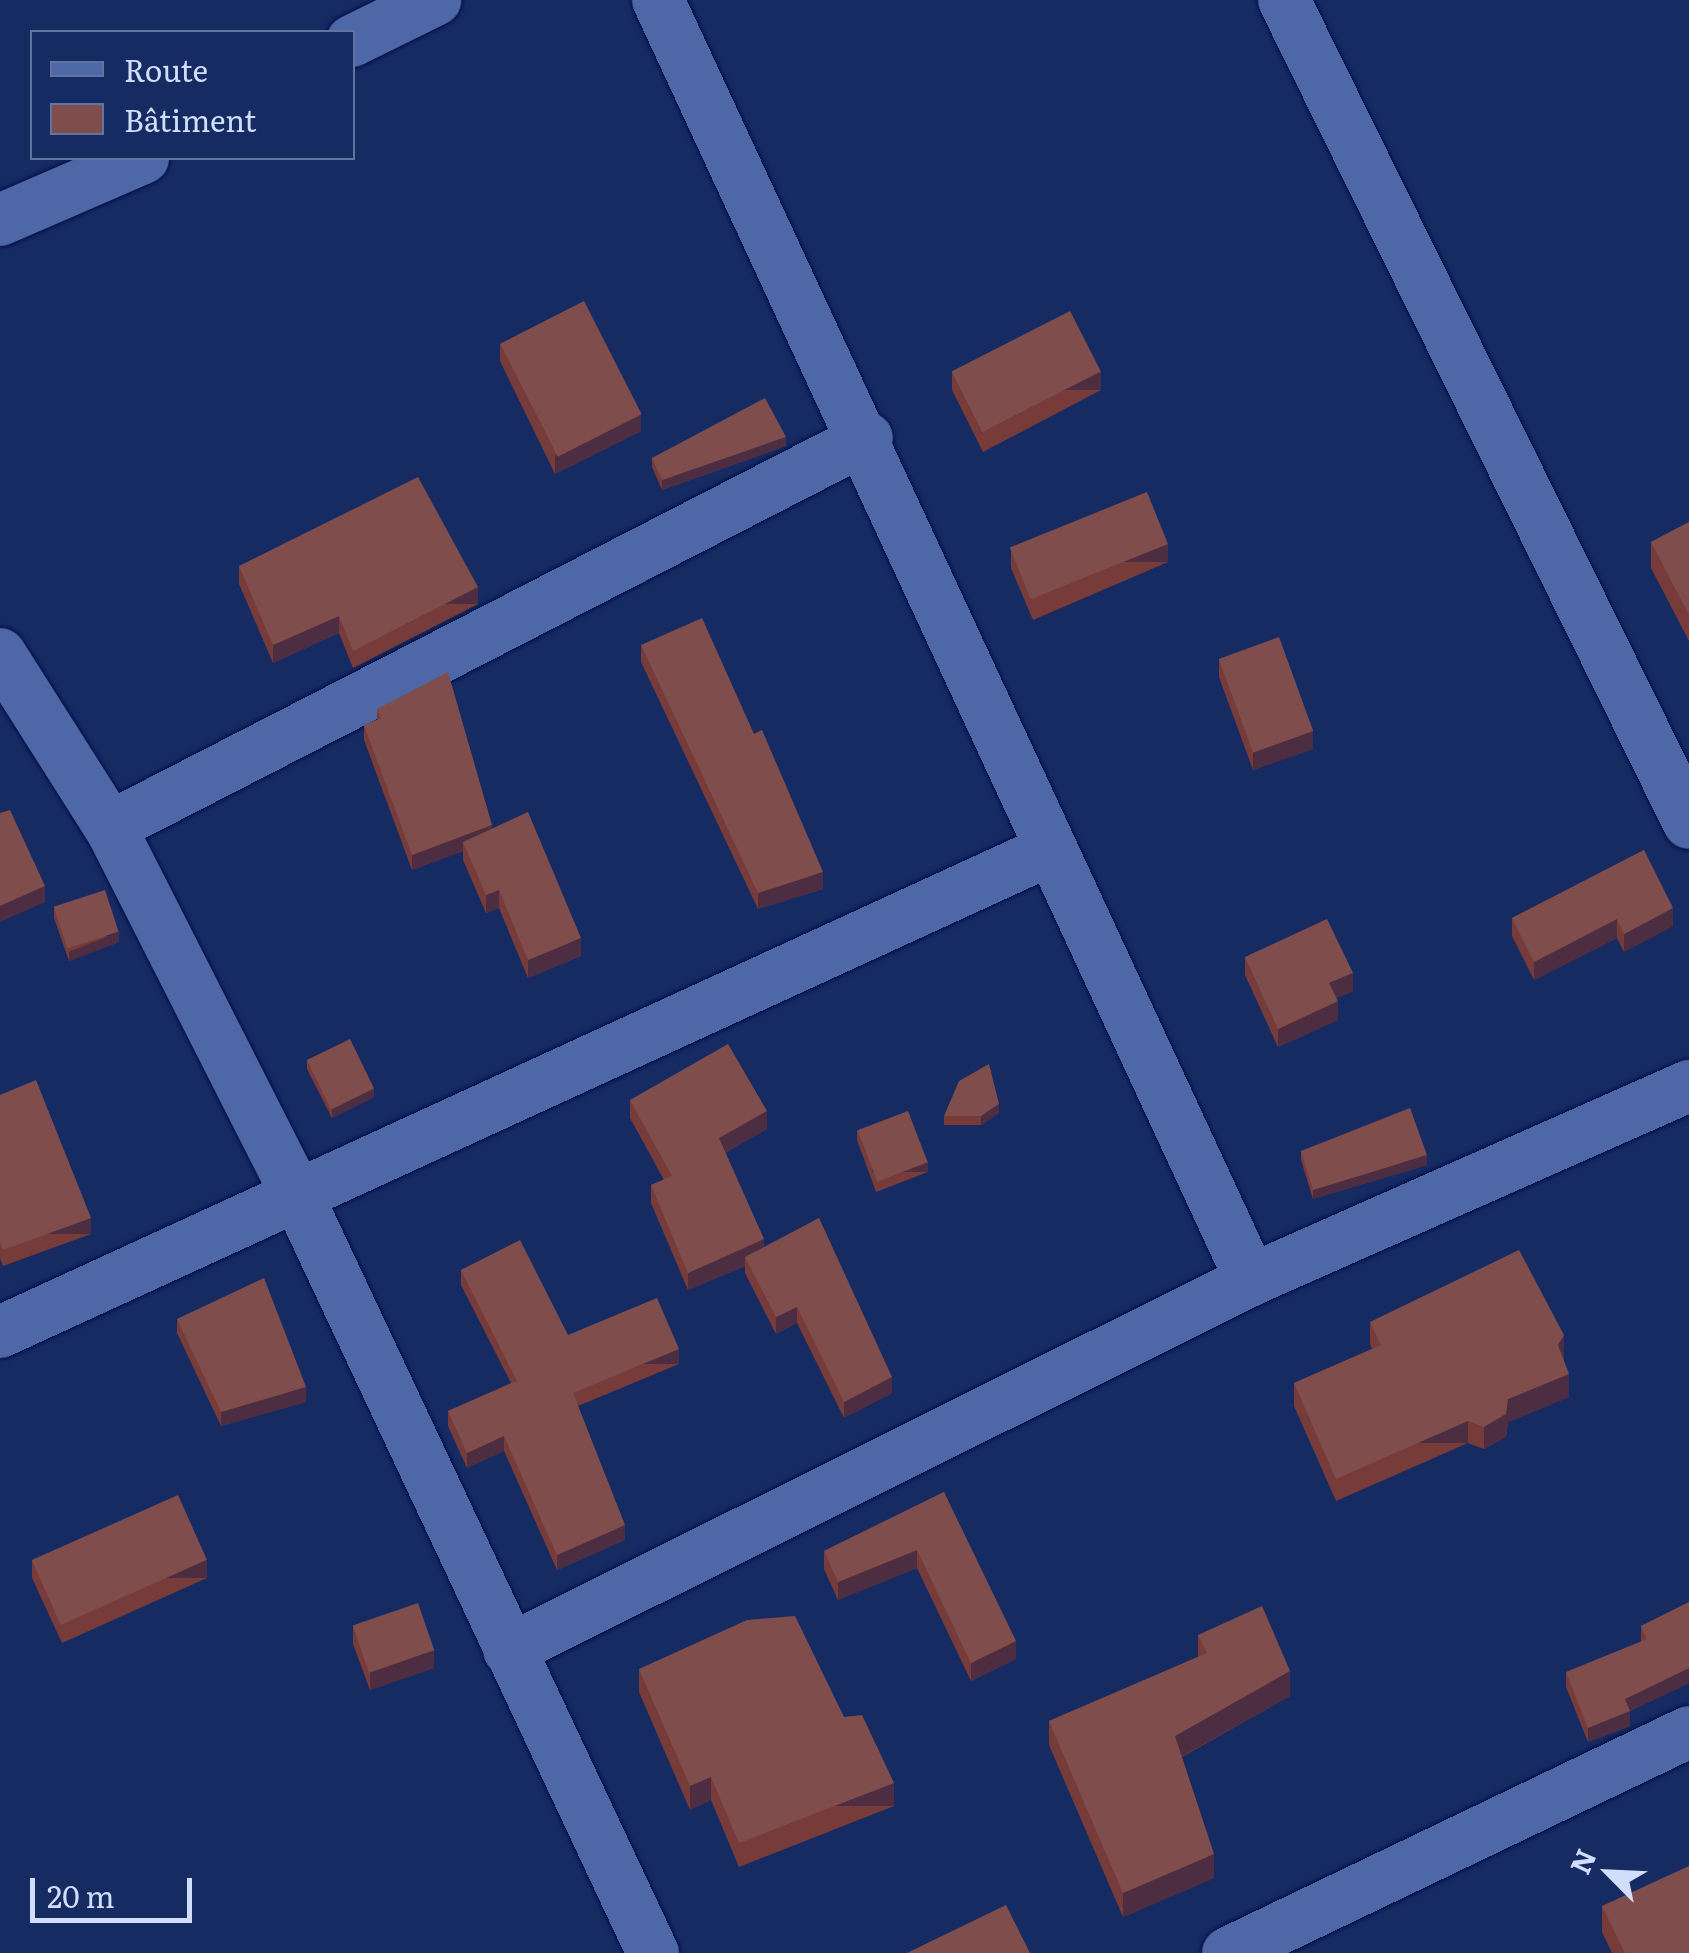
<!DOCTYPE html>
<html>
<head>
<meta charset="utf-8">
<style>
	body { margin:0 }
	#map { position:relative; width:1689px; height:1953px; overflow:hidden; background:#172b63; font-family:Literata,serif }
	div>[style] { position:absolute }
	[style*='--x'] { left:calc(var(--x)*1px); top:calc(var(--y)*1px); width:calc(var(--w)*1px); rotate:calc(var(--a)*1deg) }
	.roads { filter:drop-shadow(0 0 2px #040f46) drop-shadow(0 0 2px #040f46) }
	.minor>* { height:52px; margin:-26px; padding:0 26px; transform-origin:26px; border-radius:26px; background:#4e67a6 }
	.wall>* { inset:0; background:#773b39 }
	.shaded-wall>* { inset:0; background:#4c2d41; transform-origin:0 0 }
	.building>* { inset:0; background:#804d4d; transform-origin:0 0 }
	span { translate:-50% -50%; white-space:nowrap; text-align:center; line-height:1.15; -webkit-text-stroke:8px #172b63; paint-order:stroke }
	.legend { position:absolute; left:30px; top:30px; width:325px; height:130px; box-sizing:border-box; background:#172b63; border:2px solid #61739f; margin:0; padding:12px 18px; list-style:none; font-size:30px; color:#d1defa }
	.legend li { display:flex; align-items:center; gap:20px; height:50px }
	.legend b { width:50px; border:2px solid #61739f }
	.north { position:absolute; left:1559px; top:1823px; width:100px; height:100px; -webkit-text-stroke:8px #172b63; paint-order:stroke; rotate:294deg; font-size:28px; font-weight:700; line-height:40px; text-align:center; color:#d1defa }
	.north::after { content:''; display:block; margin:auto; width:35px; height:45px; background:#d1defa; clip-path:polygon(50% 0,100% 100%,50% 72%,0 100%) }
	.scale { position:absolute; left:30px; top:1878px; width:162px; height:45px; box-sizing:border-box; border:5px solid #d1defa; border-top:0; padding-left:12px; font-size:30px; line-height:35px; white-space:nowrap; color:#d1defa; -webkit-text-stroke:8px #172b63; paint-order:stroke }
</style>
</head>
<body>
<div id="map">
	<div class="roads">
		<div class="minor">
			<div style="--x:658;--y:0;--w:1411;--a:65.14"></div>
			<div style="--x:1284;--y:0;--w:917;--a:63.8"></div>
			<div style="--x:352;--y:41;--w:93;--a:-26.3"></div>
			<div style="--x:0;--y:220;--w:156;--a:-23.4"></div>
			<div style="--x:0;--y:654;--w:205;--a:57.6"></div>
			<div style="--x:0;--y:1332;--w:1155;--a:-24.66"></div>
			<div style="--x:509;--y:1650;--w:829;--a:-26.5"></div>
			<div style="--x:1251;--y:1280;--w:479;--a:-23.9"></div>
			<div style="--x:653;--y:1953;--w:835;--a:-115.15"></div>
			<div style="--x:298;--y:1197;--w:415;--a:-116.9"></div>
			<div style="--x:110;--y:827;--w:851;--a:-27.2"></div>
			<div style="--x:1228;--y:1953;--w:511;--a:-25.61"></div>
		</div>
	</div>
	<div class="wall">
		<div style="clip-path:polygon(500px 344px,641px 431px,555px 474px,500px 361px)"></div>
		<div style="clip-path:polygon(952px 372px,1101px 390px,983px 452px,952px 390px)"></div>
		<div style="clip-path:polygon(786px 446px,662px 490px,652px 467px,652px 458px)"></div>
		<div style="clip-path:polygon(1689px 522px,1689px 641px,1651px 568px,1651px 542px)"></div>
		<div style="clip-path:polygon(1011px 550px,1168px 562px,1033px 620px,1011px 568px)"></div>
		<div style="clip-path:polygon(239px 566px,478px 604px,353px 668px,339px 633px,273px 663px,239px 584px)"></div>
		<div style="clip-path:polygon(641px 645px,754px 734px,823px 889px,758px 909px,641px 662px)"></div>
		<div style="clip-path:polygon(1219px 659px,1313px 749px,1253px 770px,1219px 677px)"></div>
		<div style="clip-path:polygon(377px 709px,492px 828px,581px 956px,528px 978px,499px 908px,486px 913px,463px 860px,463px 851px,412px 870px,364px 740px,364px 725px,377px 720px)"></div>
		<div style="clip-path:polygon(1644px 850px,1673px 926px,1624px 952px,1617px 938px,1534px 980px,1512px 936px,1512px 918px)"></div>
		<div style="clip-path:polygon(54px 908px,119px 942px,69px 961px,54px 918px)"></div>
		<div style="clip-path:polygon(1245px 957px,1353px 991px,1336px 998px,1338px 1020px,1278px 1047px,1245px 975px)"></div>
		<div style="clip-path:polygon(307px 1060px,374px 1097px,332px 1118px,307px 1069px)"></div>
		<div style="clip-path:polygon(0 1095px,91px 1234px,3px 1266px,0 1258px)"></div>
		<div style="clip-path:polygon(630px 1100px,767px 1129px,725px 1153px,764px 1247px,892px 1393px,844px 1418px,797px 1323px,776px 1334px,745px 1273px,745px 1266px,688px 1290px,651px 1203px,651px 1185px,664px 1180px,630px 1118px)"></div>
		<div style="clip-path:polygon(999px 1113px,981px 1125px,944px 1125px,944px 1116px)"></div>
		<div style="clip-path:polygon(857px 1130px,928px 1172px,876px 1192px,857px 1140px)"></div>
		<div style="clip-path:polygon(1301px 1151px,1427px 1165px,1313px 1199px,1301px 1160px)"></div>
		<div style="clip-path:polygon(461px 1270px,568px 1335px,679px 1364px,578px 1406px,625px 1540px,557px 1570px,504px 1451px,467px 1468px,448px 1426px,448px 1411px,511px 1383px,461px 1285px)"></div>
		<div style="clip-path:polygon(177px 1319px,306px 1402px,221px 1426px,177px 1333px)"></div>
		<div style="clip-path:polygon(1370px 1322px,1564px 1357px,1563px 1359px,1569px 1397px,1508px 1422px,1506px 1437px,1484px 1449px,1468px 1443px,1336px 1501px,1294px 1406px,1294px 1383px,1372px 1349px,1370px 1344px)"></div>
		<div style="clip-path:polygon(944px 1492px,1016px 1659px,971px 1681px,917px 1568px,838px 1600px,824px 1569px,824px 1551px)"></div>
		<div style="clip-path:polygon(32px 1560px,207px 1578px,62px 1643px,32px 1578px)"></div>
		<div style="clip-path:polygon(1689px 1602px,1689px 1683px,1630px 1711px,1630px 1726px,1588px 1742px,1566px 1687px,1566px 1672px,1641px 1642px,1641px 1626px)"></div>
		<div style="clip-path:polygon(353px 1626px,434px 1668px,370px 1690px,353px 1644px)"></div>
		<div style="clip-path:polygon(1198px 1635px,1290px 1696px,1182px 1757px,1214px 1878px,1123px 1917px,1049px 1745px,1049px 1721px,1198px 1657px)"></div>
		<div style="clip-path:polygon(639px 1669px,844px 1717px,894px 1806px,739px 1867px,711px 1800px,690px 1810px,639px 1692px)"></div>
		<div style="clip-path:polygon(1602px 1906px,1689px 1953px,1612px 1953px,1602px 1932px)"></div>
	</div>
	<div class="shaded-wall">
		<div style="left:1101px;top:372px;width:18px;height:133px;rotate:90deg"></div>
		<div style="clip-path:polygon(641px 414px,641px 431px,555px 474px,555px 456px)"></div>
		<div style="clip-path:polygon(786px 437px,786px 446px,662px 490px,662px 480px)"></div>
		<div style="left:1168px;top:544px;width:18px;height:147px;rotate:90deg"></div>
		<div style="left:478px;top:587px;width:17px;height:140px;rotate:90deg"></div>
		<div style="clip-path:polygon(339px 616px,339px 633px,273px 663px,273px 645px)"></div>
		<div style="clip-path:polygon(1313px 731px,1313px 749px,1253px 770px,1253px 752px)"></div>
		<div style="clip-path:polygon(492px 825px,492px 840px,463px 842px,463px 851px,412px 870px,412px 855px)"></div>
		<div style="clip-path:polygon(823px 872px,823px 889px,758px 909px,758px 893px)"></div>
		<div style="clip-path:polygon(45px 886px,45px 902px,0 922px,0 906px)"></div>
		<div style="clip-path:polygon(499px 890px,499px 908px,486px 913px,486px 895px)"></div>
		<div style="clip-path:polygon(1673px 908px,1673px 926px,1624px 952px,1624px 934px)"></div>
		<div style="clip-path:polygon(1617px 919px,1617px 938px,1534px 980px,1534px 962px)"></div>
		<div style="clip-path:polygon(119px 932px,119px 942px,69px 961px,69px 952px)"></div>
		<div style="clip-path:polygon(581px 938px,581px 956px,528px 978px,528px 960px)"></div>
		<div style="clip-path:polygon(1353px 973px,1353px 991px,1329px 1001px,1329px 983px)"></div>
		<div style="clip-path:polygon(1338px 1001px,1338px 1020px,1278px 1047px,1278px 1029px)"></div>
		<div style="clip-path:polygon(374px 1088px,374px 1097px,332px 1118px,332px 1109px)"></div>
		<div style="clip-path:polygon(999px 1104px,999px 1113px,981px 1125px,981px 1116px)"></div>
		<div style="clip-path:polygon(767px 1111px,767px 1129px,719px 1156px,719px 1138px)"></div>
		<div style="clip-path:polygon(1427px 1155px,1427px 1165px,1313px 1199px,1313px 1190px)"></div>
		<div style="left:928px;top:1162px;width:10px;height:56px;rotate:90deg"></div>
		<div style="left:91px;top:1218px;width:16px;height:94px;rotate:90deg"></div>
		<div style="clip-path:polygon(764px 1239px,764px 1257px,745px 1257px,745px 1266px,688px 1290px,688px 1273px)"></div>
		<div style="clip-path:polygon(797px 1307px,797px 1323px,776px 1334px,776px 1317px)"></div>
		<div style="clip-path:polygon(1564px 1335px,1564px 1357px,1558px 1368px,1558px 1345px)"></div>
		<div style="left:679px;top:1349px;width:15px;height:115px;rotate:90deg"></div>
		<div style="clip-path:polygon(1569px 1374px,1569px 1397px,1508px 1422px,1506px 1437px,1484px 1449px,1484px 1427px,1508px 1399px)"></div>
		<div style="clip-path:polygon(892px 1377px,892px 1393px,844px 1418px,844px 1402px)"></div>
		<div style="clip-path:polygon(306px 1387px,306px 1402px,221px 1426px,221px 1412px)"></div>
		<div style="left:1468px;top:1421px;width:22px;height:144px;rotate:90deg"></div>
		<div style="clip-path:polygon(504px 1436px,504px 1451px,467px 1468px,467px 1453px)"></div>
		<div style="clip-path:polygon(625px 1525px,625px 1540px,557px 1570px,557px 1555px)"></div>
		<div style="clip-path:polygon(917px 1550px,917px 1568px,838px 1600px,838px 1582px)"></div>
		<div style="left:207px;top:1560px;width:18px;height:159px;rotate:90deg"></div>
		<div style="clip-path:polygon(1016px 1641px,1016px 1659px,971px 1681px,971px 1663px)"></div>
		<div style="clip-path:polygon(434px 1650px,434px 1668px,370px 1690px,370px 1672px)"></div>
		<div style="clip-path:polygon(1689px 1668px,1689px 1683px,1630px 1711px,1630px 1726px,1588px 1742px,1588px 1728px,1625px 1699px)"></div>
		<div style="clip-path:polygon(1290px 1671px,1290px 1696px,1175px 1760px,1175px 1736px)"></div>
		<div style="clip-path:polygon(711px 1777px,711px 1800px,690px 1810px,690px 1786px)"></div>
		<div style="left:894px;top:1783px;width:23px;height:166px;rotate:90deg"></div>
		<div style="clip-path:polygon(1214px 1854px,1214px 1878px,1123px 1917px,1123px 1893px)"></div>
	</div>
	<div class="building">
		<div style="left:584px;top:301px;width:127px;height:94px;rotate:63deg"></div>
		<div style="left:1070px;top:311px;width:68px;height:133px;rotate:63deg"></div>
		<div style="clip-path:polygon(765px 398px,786px 437px,662px 480px,652px 458px)"></div>
		<div style="clip-path:polygon(418px 477px,478px 587px,353px 651px,339px 616px,273px 645px,239px 566px)"></div>
		<div style="left:1147px;top:492px;width:56px;height:148px;rotate:68deg"></div>
		<div style="clip-path:polygon(1689px 522px,1689px 615px,1651px 542px)"></div>
		<div style="clip-path:polygon(702px 618px,754px 734px,762px 730px,823px 872px,758px 893px,641px 645px)"></div>
		<div style="left:1279px;top:637px;width:100px;height:64px;rotate:70deg"></div>
		<div style="clip-path:polygon(448px 672px,492px 825px,412px 855px,364px 725px,381px 718px,377px 709px)"></div>
		<div style="clip-path:polygon(10px 810px,45px 886px,0 906px,0 813px)"></div>
		<div style="clip-path:polygon(528px 812px,581px 938px,528px 960px,499px 890px,486px 895px,463px 842px)"></div>
		<div style="clip-path:polygon(1644px 850px,1673px 908px,1624px 934px,1617px 919px,1534px 962px,1512px 918px)"></div>
		<div style="left:105px;top:890px;width:44px;height:54px;rotate:72deg"></div>
		<div style="clip-path:polygon(1327px 919px,1353px 973px,1329px 983px,1338px 1001px,1278px 1029px,1245px 957px)"></div>
		<div style="left:350px;top:1039px;width:55px;height:48px;rotate:64deg"></div>
		<div style="clip-path:polygon(728px 1044px,767px 1111px,719px 1138px,764px 1239px,688px 1273px,651px 1185px,672px 1176px,630px 1100px)"></div>
		<div style="clip-path:polygon(989px 1064px,999px 1104px,981px 1116px,944px 1116px,959px 1081px)"></div>
		<div style="clip-path:polygon(36px 1080px,91px 1218px,3px 1250px,0 1242px,0 1095px)"></div>
		<div style="clip-path:polygon(1410px 1108px,1427px 1155px,1313px 1190px,1301px 1151px)"></div>
		<div style="left:908px;top:1111px;width:55px;height:54px;rotate:69deg"></div>
		<div style="clip-path:polygon(819px 1218px,892px 1377px,844px 1402px,797px 1307px,776px 1317px,745px 1257px)"></div>
		<div style="clip-path:polygon(520px 1240px,568px 1335px,657px 1298px,679px 1349px,573px 1393px,625px 1525px,557px 1555px,504px 1436px,467px 1453px,448px 1411px,517px 1381px,461px 1270px)"></div>
		<div style="clip-path:polygon(1519px 1250px,1564px 1335px,1558px 1345px,1569px 1374px,1508px 1399px,1506px 1414px,1484px 1427px,1468px 1421px,1336px 1479px,1294px 1383px,1381px 1345px,1370px 1322px)"></div>
		<div style="clip-path:polygon(264px 1278px,306px 1387px,221px 1412px,177px 1319px)"></div>
		<div style="clip-path:polygon(944px 1492px,1016px 1641px,971px 1663px,917px 1550px,838px 1582px,824px 1551px)"></div>
		<div style="left:178px;top:1495px;width:71px;height:160px;rotate:66deg"></div>
		<div style="clip-path:polygon(1689px 1602px,1689px 1668px,1625px 1699px,1630px 1711px,1588px 1728px,1566px 1672px,1647px 1639px,1641px 1626px)"></div>
		<div style="left:418px;top:1603px;width:50px;height:69px;rotate:71deg"></div>
		<div style="clip-path:polygon(1262px 1606px,1290px 1671px,1175px 1736px,1214px 1854px,1123px 1893px,1049px 1721px,1207px 1653px,1198px 1635px)"></div>
		<div style="clip-path:polygon(795px 1616px,844px 1717px,862px 1715px,894px 1783px,739px 1843px,711px 1777px,690px 1786px,639px 1669px,747px 1620px)"></div>
		<div style="clip-path:polygon(1689px 1866px,1689px 1953px,1625px 1953px,1602px 1906px)"></div>
		<div style="clip-path:polygon(1006px 1905px,1030px 1953px,907px 1953px)"></div>
	</div>
	<ul class="legend">
	<li><b style="height:12px;background:#4e67a6"></b>Route</li>
	<li><b style="height:28px;background:#804d4d"></b>Bâtiment</li>
	</ul>
	<div class="north">N</div>
	<div class="scale">20 m</div>
</div>
</body>
</html>
